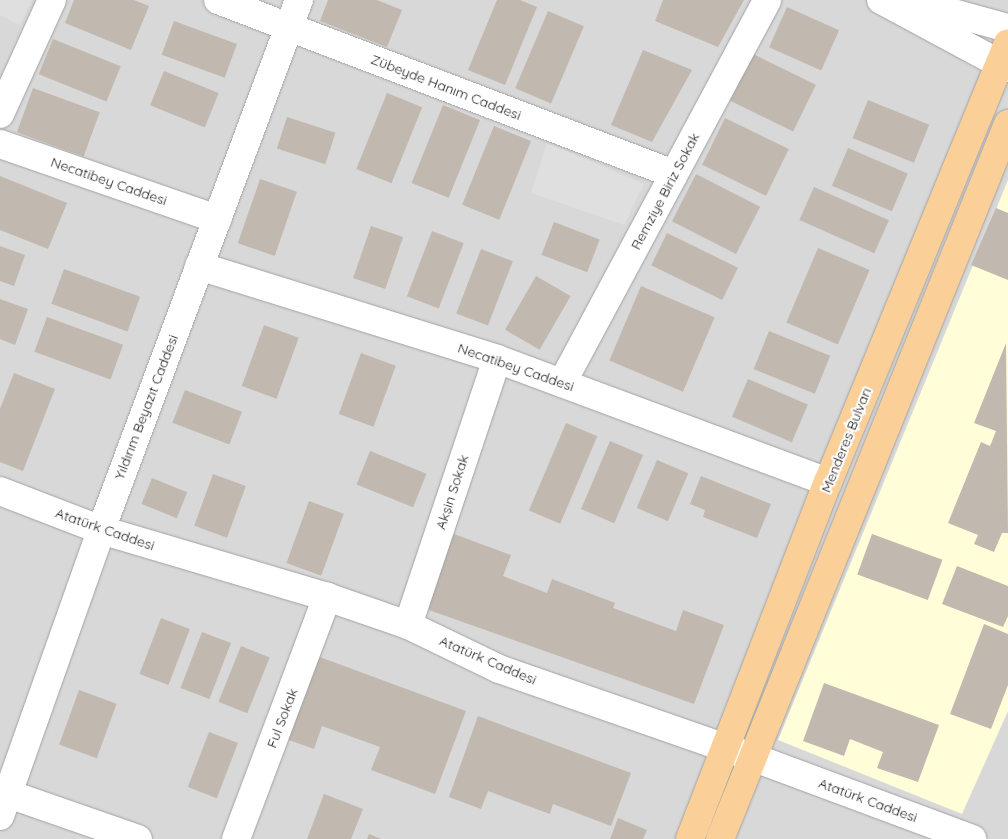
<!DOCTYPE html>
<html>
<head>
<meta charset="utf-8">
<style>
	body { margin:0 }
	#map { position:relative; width:1008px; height:839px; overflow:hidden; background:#ede9e1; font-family:Quicksand,sans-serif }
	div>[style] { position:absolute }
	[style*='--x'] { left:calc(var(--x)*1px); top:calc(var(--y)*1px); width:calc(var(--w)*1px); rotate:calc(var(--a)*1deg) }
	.residential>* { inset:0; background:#d9d8d8; transform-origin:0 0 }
	.education>* { inset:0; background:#fffed8 }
	.parking>* { inset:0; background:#dfdfdf }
	.building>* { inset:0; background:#c1b8b0; transform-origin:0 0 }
	.roads { filter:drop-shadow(0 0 1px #a2a2a2) drop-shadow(0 0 1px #a2a2a2) }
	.minor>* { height:28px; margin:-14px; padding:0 14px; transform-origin:14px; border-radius:14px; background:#fff }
	.major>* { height:28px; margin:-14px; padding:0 14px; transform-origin:14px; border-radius:14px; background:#fbd098 }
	span { translate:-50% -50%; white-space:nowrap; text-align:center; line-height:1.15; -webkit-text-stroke:4.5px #fff; paint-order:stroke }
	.street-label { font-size:14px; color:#1b1b1b }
</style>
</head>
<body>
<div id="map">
	<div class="residential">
		<div style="left:0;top:0;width:1008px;height:839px"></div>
	</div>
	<div class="education">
		<div style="clip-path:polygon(1008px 180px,1008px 711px,962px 814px,778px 740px)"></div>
	</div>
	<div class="parking">
		<div style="clip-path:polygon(0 0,32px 0,20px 25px,0 15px)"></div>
		<div style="clip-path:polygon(547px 143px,644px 184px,624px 225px,531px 193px)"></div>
	</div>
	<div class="building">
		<div style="clip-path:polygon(74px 0,134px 0,149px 6px,131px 50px,65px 23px)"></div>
		<div style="clip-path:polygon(328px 0,377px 0,402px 10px,387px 47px,320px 21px)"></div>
		<div style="clip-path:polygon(497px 0,520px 0,537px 7px,505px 85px,468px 70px)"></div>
		<div style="clip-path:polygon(663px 0,744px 0,718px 47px,655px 21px)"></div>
		<div style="left:787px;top:7px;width:57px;height:44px;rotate:24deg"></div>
		<div style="left:548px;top:11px;width:39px;height:84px;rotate:23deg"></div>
		<div style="left:174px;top:21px;width:67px;height:36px;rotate:20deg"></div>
		<div style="left:53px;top:39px;width:73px;height:38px;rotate:22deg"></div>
		<div style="clip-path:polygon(643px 50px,692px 70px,652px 142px,611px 125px)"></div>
		<div style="left:753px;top:54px;width:70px;height:52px;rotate:26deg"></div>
		<div style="left:164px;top:71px;width:59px;height:37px;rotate:22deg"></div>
		<div style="left:33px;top:88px;width:71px;height:47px;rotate:20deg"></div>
		<div style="left:387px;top:93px;width:38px;height:82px;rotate:22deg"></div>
		<div style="left:868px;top:100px;width:66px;height:41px;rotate:22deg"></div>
		<div style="left:443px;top:105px;width:40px;height:84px;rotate:22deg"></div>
		<div style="left:287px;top:117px;width:51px;height:33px;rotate:18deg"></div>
		<div style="left:725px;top:118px;width:71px;height:52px;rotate:26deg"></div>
		<div style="left:494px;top:126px;width:40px;height:85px;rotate:22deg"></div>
		<div style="left:848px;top:148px;width:65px;height:41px;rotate:23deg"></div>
		<div style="left:696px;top:174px;width:72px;height:53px;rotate:27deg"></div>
		<div style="clip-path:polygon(0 176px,67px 203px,48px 249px,0 230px)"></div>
		<div style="left:260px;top:179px;width:39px;height:68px;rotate:19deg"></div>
		<div style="left:814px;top:187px;width:82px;height:36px;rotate:24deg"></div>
		<div style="clip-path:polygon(996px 208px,1008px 213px,1008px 280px,971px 265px)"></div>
		<div style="left:554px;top:222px;width:49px;height:35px;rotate:21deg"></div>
		<div style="left:371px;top:226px;width:34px;height:55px;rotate:19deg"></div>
		<div style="left:432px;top:231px;width:34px;height:70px;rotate:21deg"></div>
		<div style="left:667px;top:233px;width:79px;height:36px;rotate:26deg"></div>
		<div style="clip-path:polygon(0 246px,25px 255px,14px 286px,0 281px)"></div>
		<div style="left:818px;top:248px;width:56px;height:81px;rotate:23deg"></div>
		<div style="left:481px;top:249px;width:34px;height:69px;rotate:21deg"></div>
		<div style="left:64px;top:269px;width:81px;height:37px;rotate:20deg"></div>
		<div style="left:536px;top:276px;width:40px;height:62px;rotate:30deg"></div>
		<div style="left:641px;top:286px;width:80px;height:81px;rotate:23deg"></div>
		<div style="clip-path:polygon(0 299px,28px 309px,15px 345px,0 339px)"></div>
		<div style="left:47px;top:317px;width:81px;height:37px;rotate:20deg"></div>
		<div style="left:264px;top:325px;width:37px;height:65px;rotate:20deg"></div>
		<div style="left:769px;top:331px;width:66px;height:41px;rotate:22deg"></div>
		<div style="clip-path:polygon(1006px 343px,1008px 533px,1002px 533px,994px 552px,974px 544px,978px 535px,948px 523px,981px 442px,990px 446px,996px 431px,974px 423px)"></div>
		<div style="left:361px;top:353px;width:37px;height:65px;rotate:20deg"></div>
		<div style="clip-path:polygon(14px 373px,55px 389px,23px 471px,0 462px,0 409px)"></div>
		<div style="left:748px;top:379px;width:65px;height:41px;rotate:23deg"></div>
		<div style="left:185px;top:390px;width:61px;height:35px;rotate:21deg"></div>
		<div style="left:566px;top:423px;width:34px;height:95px;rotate:23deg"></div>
		<div style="left:610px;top:441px;width:36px;height:74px;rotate:23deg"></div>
		<div style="left:370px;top:451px;width:61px;height:36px;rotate:22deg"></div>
		<div style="left:657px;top:460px;width:34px;height:52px;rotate:23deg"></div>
		<div style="left:213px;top:474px;width:35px;height:55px;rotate:20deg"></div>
		<div style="clip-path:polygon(701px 476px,771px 504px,757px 538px,703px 517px,705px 510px,690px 504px)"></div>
		<div style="left:152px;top:478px;width:38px;height:28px;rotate:22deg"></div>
		<div style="left:309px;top:501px;width:37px;height:66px;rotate:20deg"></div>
		<div style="clip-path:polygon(454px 534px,511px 555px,503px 576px,547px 593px,552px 579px,615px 603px,613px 608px,676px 631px,683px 610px,724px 625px,694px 704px,426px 609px)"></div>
		<div style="left:872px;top:534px;width:75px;height:43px;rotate:20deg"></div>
		<div style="clip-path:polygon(957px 566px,1008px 586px,1008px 616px,1003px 627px,942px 604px)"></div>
		<div style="left:161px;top:618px;width:31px;height:60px;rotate:21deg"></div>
		<div style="clip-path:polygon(984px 624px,1008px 634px,1008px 685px,991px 729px,950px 714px)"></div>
		<div style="left:202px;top:632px;width:31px;height:60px;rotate:21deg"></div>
		<div style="left:241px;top:646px;width:31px;height:60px;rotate:22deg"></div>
		<div style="clip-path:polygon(317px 656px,466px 711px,435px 794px,371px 770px,380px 747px,322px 726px,314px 749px,286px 739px)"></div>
		<div style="clip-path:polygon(824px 683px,939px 725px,918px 782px,877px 768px,883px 752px,850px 739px,844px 756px,803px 741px)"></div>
		<div style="left:79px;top:690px;width:40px;height:58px;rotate:20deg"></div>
		<div style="clip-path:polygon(478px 716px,631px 773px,611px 826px,553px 804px,550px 814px,488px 791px,481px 809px,449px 797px)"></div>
		<div style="left:209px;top:732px;width:31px;height:59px;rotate:21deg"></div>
		<div style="clip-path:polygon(324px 794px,363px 809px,351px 839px,307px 839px)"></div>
		<div style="clip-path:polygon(618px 818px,647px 830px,643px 839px,610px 839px)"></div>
		<div style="clip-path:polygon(369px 834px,381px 839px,367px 839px)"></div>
	</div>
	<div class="roads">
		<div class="minor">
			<div style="--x:218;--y:0;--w:488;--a:20.9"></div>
			<div style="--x:881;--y:0;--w:144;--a:28.2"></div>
			<div style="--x:906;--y:0;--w:106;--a:15.4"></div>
			<div style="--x:0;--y:114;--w:125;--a:-65.5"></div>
			<div style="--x:0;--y:144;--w:230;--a:19.1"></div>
			<div style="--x:199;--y:266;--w:312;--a:17.3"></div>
			<div style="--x:497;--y:359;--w:353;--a:20.4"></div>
			<div style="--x:562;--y:383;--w:434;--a:-61.8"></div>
			<div style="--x:0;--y:491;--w:108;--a:21.1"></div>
			<div style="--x:101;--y:530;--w:236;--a:16.5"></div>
			<div style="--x:327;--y:597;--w:86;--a:19.1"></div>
			<div style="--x:408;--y:625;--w:101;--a:25.8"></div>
			<div style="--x:499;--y:669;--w:268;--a:19.2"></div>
			<div style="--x:752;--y:757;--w:235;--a:20.4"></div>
			<div style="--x:408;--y:625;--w:280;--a:-71.5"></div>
			<div style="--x:0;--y:791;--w:146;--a:19.2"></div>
			<div style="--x:0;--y:816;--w:303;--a:-70.5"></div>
			<div style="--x:101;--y:530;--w:566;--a:-69.52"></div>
			<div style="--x:236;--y:839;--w:259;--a:-69.4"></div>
		</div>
		<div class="major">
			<div style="--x:690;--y:839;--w:383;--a:-68.9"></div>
			<div style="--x:828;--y:482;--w:474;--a:-67.7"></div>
			<div style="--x:720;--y:839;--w:771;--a:-68.06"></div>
		</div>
	</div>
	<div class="street-label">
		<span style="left:446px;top:87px;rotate:21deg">Zübeyde Hanım Caddesi</span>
		<span style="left:109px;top:181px;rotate:19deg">Necatibey Caddesi</span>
		<span style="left:665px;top:191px;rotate:-62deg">Remziye Biriz Sokak</span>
		<span style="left:516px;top:367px;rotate:19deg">Necatibey Caddesi</span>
		<span style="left:146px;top:407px;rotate:-69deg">Yıldırım Beyazıt Caddesi</span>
		<span style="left:846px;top:440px;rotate:-68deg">Menderes Bulvarı</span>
		<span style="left:452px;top:492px;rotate:-72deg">Akşin Sokak</span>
		<span style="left:105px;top:529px;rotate:19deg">Atatürk Caddesi</span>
		<span style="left:488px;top:660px;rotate:23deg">Atatürk Caddesi</span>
		<span style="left:282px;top:718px;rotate:-69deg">Ful Sokak</span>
		<span style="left:868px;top:800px;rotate:20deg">Atatürk Caddesi</span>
	</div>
</div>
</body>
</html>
